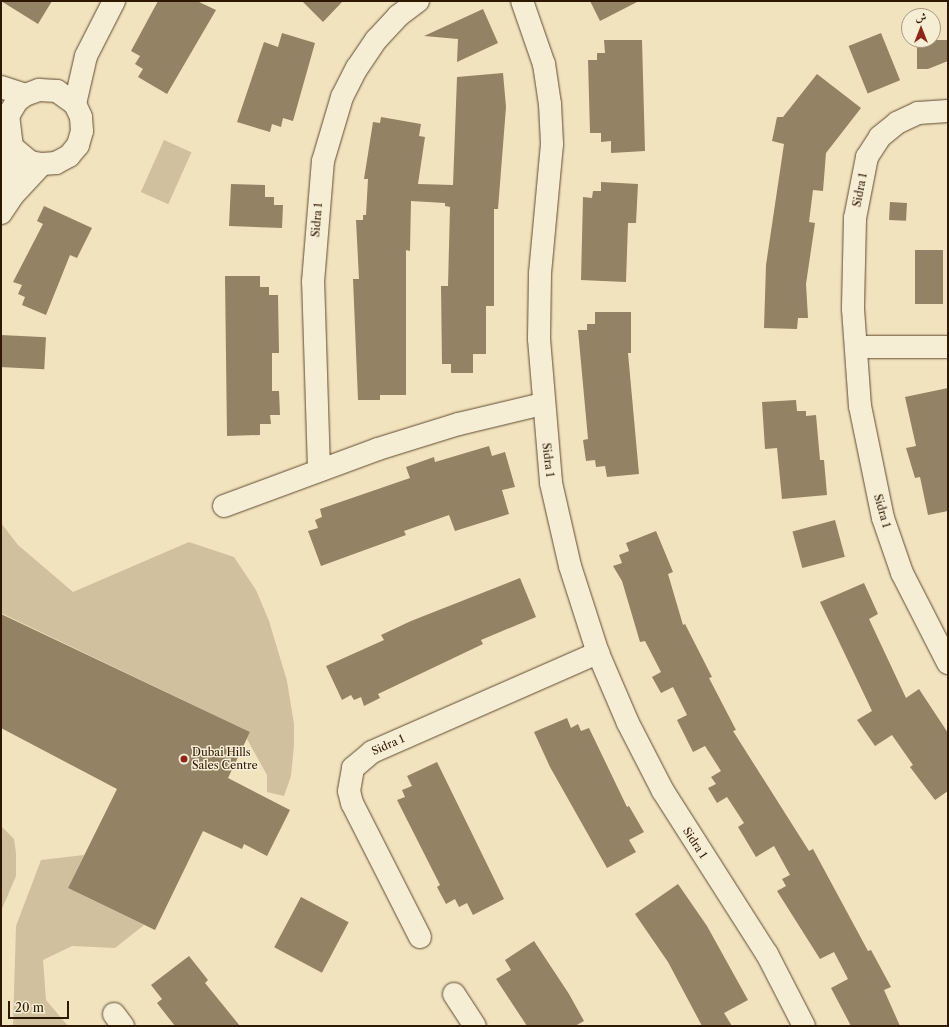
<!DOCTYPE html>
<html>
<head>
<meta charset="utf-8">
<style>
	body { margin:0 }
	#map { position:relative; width:949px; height:1027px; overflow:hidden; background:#f1e3be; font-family:"Libre Caslon Text",Amiri,serif }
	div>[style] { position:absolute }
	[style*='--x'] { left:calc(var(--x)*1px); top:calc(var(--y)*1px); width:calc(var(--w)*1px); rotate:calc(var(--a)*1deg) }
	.green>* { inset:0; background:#d0c09e; transform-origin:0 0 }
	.building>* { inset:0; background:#938263; transform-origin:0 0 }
	.roads { filter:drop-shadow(0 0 1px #5f4b30) drop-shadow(0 0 1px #5f4b30) }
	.minor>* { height:22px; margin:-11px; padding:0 11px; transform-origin:11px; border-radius:11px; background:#f6edd5 }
	.dots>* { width:11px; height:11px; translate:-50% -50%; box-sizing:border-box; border:2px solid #f6edd5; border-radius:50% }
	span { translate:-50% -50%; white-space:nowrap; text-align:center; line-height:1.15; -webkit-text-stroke:3px #f6edd5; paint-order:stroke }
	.street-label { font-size:11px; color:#2e1800 }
	.poi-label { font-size:11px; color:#2e1800 }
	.left { translate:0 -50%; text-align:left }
	.frame { position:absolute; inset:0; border:2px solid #2e1800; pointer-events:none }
	.north { position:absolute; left:901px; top:8px; width:40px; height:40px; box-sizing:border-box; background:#f6edd5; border:1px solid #a69880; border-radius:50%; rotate:0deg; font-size:11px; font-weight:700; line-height:16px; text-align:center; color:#2e1800 }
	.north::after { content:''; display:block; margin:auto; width:14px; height:18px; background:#8f2418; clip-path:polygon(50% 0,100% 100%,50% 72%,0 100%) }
	.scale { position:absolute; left:8px; top:1001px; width:61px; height:18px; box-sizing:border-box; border:2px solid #2e1800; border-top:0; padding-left:5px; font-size:12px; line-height:14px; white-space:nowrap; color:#2e1800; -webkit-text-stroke:3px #f6edd5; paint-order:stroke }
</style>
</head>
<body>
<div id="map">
	<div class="green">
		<div style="left:164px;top:140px;width:30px;height:57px;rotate:24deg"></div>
		<div style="clip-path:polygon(1px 523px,18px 545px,73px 592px,189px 542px,234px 557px,256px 590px,269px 621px,287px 681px,294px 724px,294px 745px,291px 776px,284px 796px,267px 792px,267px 775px,247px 739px,250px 732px,1px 613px)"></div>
		<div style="clip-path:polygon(1px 826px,14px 839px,16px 853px,16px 876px,1px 911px)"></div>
		<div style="clip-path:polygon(84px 855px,68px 888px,144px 925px,115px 948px,72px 946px,43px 960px,46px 1000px,68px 1026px,13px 1026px,16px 926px,41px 860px)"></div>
	</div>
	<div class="building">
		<div style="clip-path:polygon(1px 1px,52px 1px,38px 24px)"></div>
		<div style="clip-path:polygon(158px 1px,197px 1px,216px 10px,167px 94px,138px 77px,143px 69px,135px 64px,140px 56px,131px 51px)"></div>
		<div style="clip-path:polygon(302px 1px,343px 1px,323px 22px)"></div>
		<div style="clip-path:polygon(590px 1px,639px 1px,600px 21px)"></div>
		<div style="clip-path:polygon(483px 9px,498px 43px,457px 62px,458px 39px,424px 36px)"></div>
		<div style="clip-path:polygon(282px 33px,315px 43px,293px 121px,283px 118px,281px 127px,272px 124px,270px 132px,237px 122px,264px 42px,278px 47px)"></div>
		<div style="left:881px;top:33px;width:51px;height:35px;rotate:68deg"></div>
		<div style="clip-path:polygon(604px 40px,642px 40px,645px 151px,611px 153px,611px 141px,601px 142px,601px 133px,590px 133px,588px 60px,597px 60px,597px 53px,605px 53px)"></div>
		<div style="clip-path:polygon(917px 40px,948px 40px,948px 61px,928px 69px,917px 69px)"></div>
		<div style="clip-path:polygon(503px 73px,506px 107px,498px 209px,494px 209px,494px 306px,486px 306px,486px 354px,473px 354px,473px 373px,451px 373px,451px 364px,442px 364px,441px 286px,448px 286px,450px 207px,445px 206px,445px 203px,411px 201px,410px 251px,406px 250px,406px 395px,380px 395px,380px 400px,358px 400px,353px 279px,359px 279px,356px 220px,363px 220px,363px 215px,366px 215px,368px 179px,364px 179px,373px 122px,380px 123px,381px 117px,421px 124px,419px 136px,425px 137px,418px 184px,453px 185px,457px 77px)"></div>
		<div style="clip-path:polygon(817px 74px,861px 108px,826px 153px,823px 191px,813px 190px,809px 222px,815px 223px,806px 284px,808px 318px,798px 318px,797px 329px,764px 328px,766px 265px,784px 144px,772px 141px,777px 117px,783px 117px)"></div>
		<div style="clip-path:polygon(601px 182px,638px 184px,636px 223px,628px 223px,626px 282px,581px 280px,583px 197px,592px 198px,593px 191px,601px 191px)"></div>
		<div style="clip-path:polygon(231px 184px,265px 185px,265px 197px,274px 197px,274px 205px,283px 205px,282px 228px,229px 226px)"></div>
		<div style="left:890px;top:202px;width:17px;height:18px;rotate:3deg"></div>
		<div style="clip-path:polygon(44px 206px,92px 228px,77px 258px,70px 255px,46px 315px,22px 305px,25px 297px,18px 294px,22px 285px,13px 282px,43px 224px,37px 221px)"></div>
		<div style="left:915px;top:250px;width:28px;height:54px"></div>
		<div style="clip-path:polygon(225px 276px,260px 276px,260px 287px,269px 287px,269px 295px,278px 295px,279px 353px,272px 353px,272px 391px,279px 391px,280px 415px,270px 415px,271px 424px,260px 424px,260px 435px,227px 436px)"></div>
		<div style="clip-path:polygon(595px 312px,631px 312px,631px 353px,628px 353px,639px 474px,607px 477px,605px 466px,596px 467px,595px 460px,586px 461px,583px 440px,588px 439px,578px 330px,587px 330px,587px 324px,595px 324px)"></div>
		<div style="left:1px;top:335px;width:45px;height:32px;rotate:3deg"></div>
		<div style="clip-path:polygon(948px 388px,948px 511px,928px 515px,920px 477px,915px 478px,906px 448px,916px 446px,905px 397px)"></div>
		<div style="clip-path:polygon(796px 400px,797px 411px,806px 411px,806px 416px,816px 415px,820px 460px,824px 460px,827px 495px,782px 499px,777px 448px,765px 449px,762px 402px)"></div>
		<div style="clip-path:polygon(489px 446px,492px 456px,505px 452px,515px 487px,502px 490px,509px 514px,455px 531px,449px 515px,404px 531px,406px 535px,321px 566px,308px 531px,318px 528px,315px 520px,322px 517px,320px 509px,410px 478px,406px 467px,434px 457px,435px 462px)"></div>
		<div style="left:835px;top:520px;width:38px;height:44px;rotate:75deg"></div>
		<div style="clip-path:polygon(656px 531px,673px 572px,668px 574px,683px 625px,685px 624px,712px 677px,709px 678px,736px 730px,733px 731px,809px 851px,813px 849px,868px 951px,871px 950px,891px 987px,884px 990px,900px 1026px,851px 1026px,831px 988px,848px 979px,834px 952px,820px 959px,777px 891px,786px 886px,782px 879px,790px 875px,774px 846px,756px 857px,738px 827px,744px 823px,727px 797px,717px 803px,708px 788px,716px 784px,711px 777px,721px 771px,705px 746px,693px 752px,677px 720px,687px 715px,673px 687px,661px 693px,652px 677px,661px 672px,645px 641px,640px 642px,622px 581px,613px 566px,622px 563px,619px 555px,629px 551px,626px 543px)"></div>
		<div style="clip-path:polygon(520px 578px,536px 617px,481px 640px,483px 644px,378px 694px,380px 698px,364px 706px,361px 697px,354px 700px,351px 695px,342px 700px,326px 666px,384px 640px,381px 635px,411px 621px)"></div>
		<div style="clip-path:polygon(864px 583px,878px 614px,869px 619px,906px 698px,919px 689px,948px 733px,948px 791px,935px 800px,910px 767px,913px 765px,892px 735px,875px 746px,857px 720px,872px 711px,820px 602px)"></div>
		<div style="clip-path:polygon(1px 614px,250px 732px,228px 778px,290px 810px,267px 856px,244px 844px,242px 849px,203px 831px,155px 930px,68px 888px,117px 789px,1px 728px)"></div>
		<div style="clip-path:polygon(567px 718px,571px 728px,578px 724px,581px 731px,589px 728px,627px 807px,629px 806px,644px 832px,629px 840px,636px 852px,607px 868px,550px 767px,534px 732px)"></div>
		<div style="clip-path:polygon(437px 762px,504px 899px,473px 915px,467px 903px,459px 907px,455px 899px,446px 904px,437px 887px,440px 885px,397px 800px,405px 797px,402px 790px,412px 786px,407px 776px)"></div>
		<div style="clip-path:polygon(678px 884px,707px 926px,748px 1000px,724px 1013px,732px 1026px,702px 1026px,668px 962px,635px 914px)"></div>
		<div style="left:301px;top:897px;width:54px;height:57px;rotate:28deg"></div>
		<div style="clip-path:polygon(534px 941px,569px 994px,584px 1021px,575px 1026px,527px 1026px,496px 979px,511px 970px,505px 960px)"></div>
		<div style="clip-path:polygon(189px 956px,208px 980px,205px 983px,240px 1026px,175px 1026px,157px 1003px,162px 999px,151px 985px)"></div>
	</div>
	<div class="roads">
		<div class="minor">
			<div style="--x:522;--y:1;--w:67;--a:70.8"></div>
			<div style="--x:544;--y:64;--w:40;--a:81.5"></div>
			<div style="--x:550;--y:104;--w:40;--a:87.1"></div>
			<div style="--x:552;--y:144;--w:131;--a:95.3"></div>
			<div style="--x:540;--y:274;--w:65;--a:90.9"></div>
			<div style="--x:539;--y:339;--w:144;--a:85.2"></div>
			<div style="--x:551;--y:483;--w:85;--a:77.1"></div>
			<div style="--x:570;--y:566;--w:91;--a:72.2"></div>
			<div style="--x:598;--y:653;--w:76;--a:66.8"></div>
			<div style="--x:628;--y:723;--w:76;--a:62.8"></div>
			<div style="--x:663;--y:791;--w:193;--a:57.5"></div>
			<div style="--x:767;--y:954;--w:81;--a:62.8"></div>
			<div style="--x:1;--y:87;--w:25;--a:18"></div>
			<div style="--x:25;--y:95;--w:15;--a:-20"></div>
			<div style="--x:39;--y:90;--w:18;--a:3"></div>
			<div style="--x:57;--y:91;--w:22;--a:36"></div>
			<div style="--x:75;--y:104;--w:14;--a:65"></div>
			<div style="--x:81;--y:117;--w:14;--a:86"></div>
			<div style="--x:82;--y:131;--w:15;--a:106"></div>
			<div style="--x:78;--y:145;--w:14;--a:129"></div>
			<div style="--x:69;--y:156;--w:15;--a:152"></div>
			<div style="--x:56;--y:163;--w:14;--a:176"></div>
			<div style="--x:42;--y:164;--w:12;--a:-171"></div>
			<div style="--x:30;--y:162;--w:23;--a:-140"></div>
			<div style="--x:12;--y:147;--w:31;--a:-97"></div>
			<div style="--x:8;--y:116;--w:17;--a:-59"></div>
			<div style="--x:17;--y:101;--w:10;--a:-37"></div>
			<div style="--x:75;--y:104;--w:49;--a:-77.1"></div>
			<div style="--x:86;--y:56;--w:62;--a:-63"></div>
			<div style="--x:948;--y:111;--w:30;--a:176"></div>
			<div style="--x:918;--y:113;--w:23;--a:155"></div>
			<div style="--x:897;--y:123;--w:22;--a:141"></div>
			<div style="--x:880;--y:137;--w:24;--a:123"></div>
			<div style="--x:867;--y:157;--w:62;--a:101.1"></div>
			<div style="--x:855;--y:218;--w:91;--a:91.3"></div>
			<div style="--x:853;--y:309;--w:97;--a:85.9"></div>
			<div style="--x:860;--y:406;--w:114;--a:78.4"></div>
			<div style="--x:883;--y:518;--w:58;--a:70.9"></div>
			<div style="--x:902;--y:573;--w:101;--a:62.9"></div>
			<div style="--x:6;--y:203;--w:27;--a:-80"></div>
			<div style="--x:11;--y:176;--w:29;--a:-88"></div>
			<div style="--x:1;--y:213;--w:23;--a:-56"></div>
			<div style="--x:14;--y:194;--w:41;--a:-47"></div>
			<div style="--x:856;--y:347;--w:92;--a:0"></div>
			<div style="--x:319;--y:469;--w:187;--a:-91.8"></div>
			<div style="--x:313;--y:282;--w:121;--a:-85.3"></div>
			<div style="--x:323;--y:161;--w:67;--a:-73.5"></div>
			<div style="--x:342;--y:97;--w:33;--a:-63"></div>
			<div style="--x:357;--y:68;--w:34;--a:-56"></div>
			<div style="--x:376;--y:40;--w:33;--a:-47"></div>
			<div style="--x:398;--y:16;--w:25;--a:-37"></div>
			<div style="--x:224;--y:506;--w:164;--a:-20.3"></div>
			<div style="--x:378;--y:449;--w:85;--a:-17.2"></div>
			<div style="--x:459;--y:424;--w:85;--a:-13.5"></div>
			<div style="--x:420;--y:937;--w:150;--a:-116.9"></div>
			<div style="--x:352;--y:803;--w:12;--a:-104"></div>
			<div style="--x:349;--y:791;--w:23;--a:-80"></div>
			<div style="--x:353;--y:768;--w:25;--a:-40"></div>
			<div style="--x:372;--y:752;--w:247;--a:-23.7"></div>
			<div style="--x:454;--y:994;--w:38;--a:57"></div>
			<div style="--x:114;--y:1014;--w:15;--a:53"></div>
		</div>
	</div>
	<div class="dots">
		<div style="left:184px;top:759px;background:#8f2418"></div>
	</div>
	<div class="street-label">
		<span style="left:860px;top:190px;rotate:-79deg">Sidra 1</span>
		<span style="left:317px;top:220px;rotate:-85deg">Sidra 1</span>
		<span style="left:548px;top:460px;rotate:83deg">Sidra 1</span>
		<span style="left:882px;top:511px;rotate:74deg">Sidra 1</span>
		<span style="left:388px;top:745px;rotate:-24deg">Sidra 1</span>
		<span style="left:695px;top:843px;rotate:57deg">Sidra 1</span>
	</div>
	<div class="poi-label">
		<span class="left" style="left:192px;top:759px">Dubai Hills<br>Sales Centre</span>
	</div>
	<div class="frame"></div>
	<div class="north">ش</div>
	<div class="scale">20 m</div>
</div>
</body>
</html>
